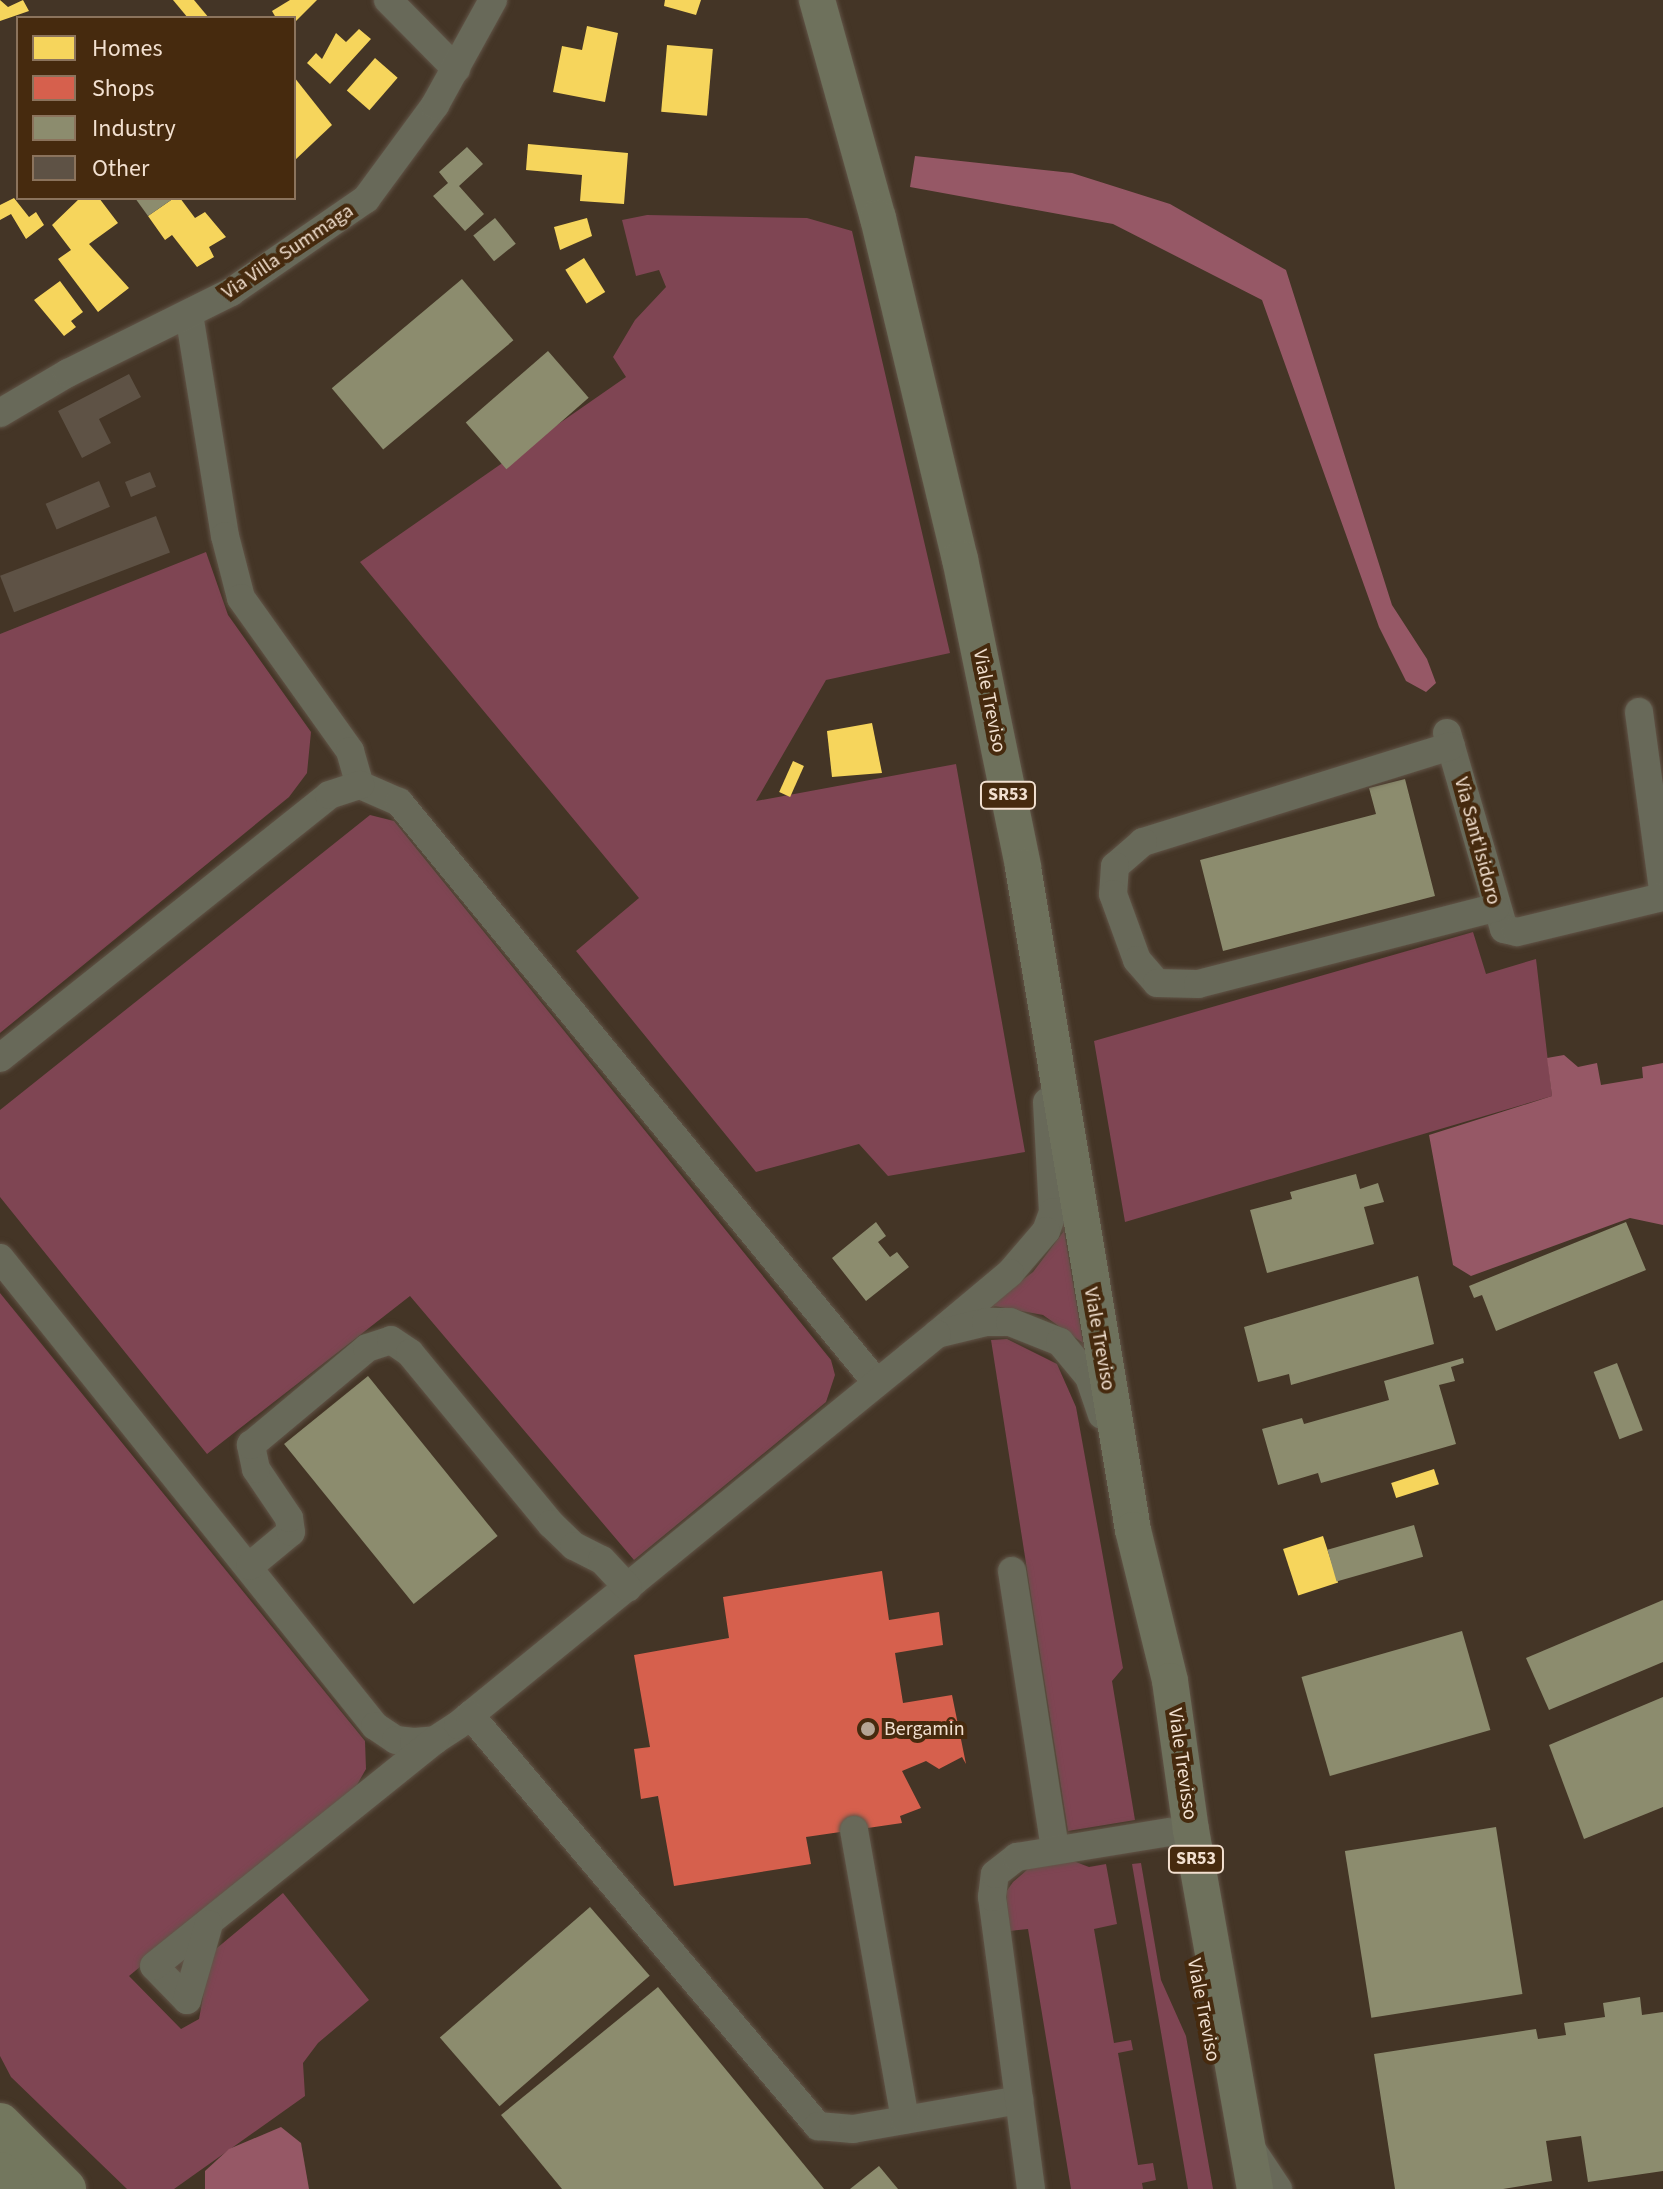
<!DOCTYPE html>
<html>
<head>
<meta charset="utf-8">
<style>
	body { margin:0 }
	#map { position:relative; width:1663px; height:2189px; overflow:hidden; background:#443526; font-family:"Source Sans 3",sans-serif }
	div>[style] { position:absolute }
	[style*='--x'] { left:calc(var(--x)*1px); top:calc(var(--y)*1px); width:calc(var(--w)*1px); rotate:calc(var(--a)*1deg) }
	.green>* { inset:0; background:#7f4553 }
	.forest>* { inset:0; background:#965866 }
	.homes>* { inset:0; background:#f6d55c; transform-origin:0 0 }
	.shops>* { inset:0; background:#d6604d }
	.industry>* { inset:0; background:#8c8c6e; transform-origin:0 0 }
	.building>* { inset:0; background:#5e5245; transform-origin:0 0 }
	.roads { filter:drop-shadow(0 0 2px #615447) drop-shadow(0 0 2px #615447) }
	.minor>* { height:28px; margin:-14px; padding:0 14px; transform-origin:14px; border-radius:14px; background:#686959 }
	.major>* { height:36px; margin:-18px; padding:0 18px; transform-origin:18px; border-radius:18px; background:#6e715c }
	.highway>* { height:42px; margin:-21px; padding:0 21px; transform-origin:21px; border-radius:21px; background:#73775e }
	.dots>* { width:22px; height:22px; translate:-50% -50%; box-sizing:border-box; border:4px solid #462a0e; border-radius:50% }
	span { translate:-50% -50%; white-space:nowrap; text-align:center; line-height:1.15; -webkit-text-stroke:8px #462a0e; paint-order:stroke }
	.shield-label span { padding:2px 6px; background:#462a0e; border:2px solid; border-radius:6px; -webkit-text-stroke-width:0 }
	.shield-label { font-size:18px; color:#f2e0d0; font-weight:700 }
	.street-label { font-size:20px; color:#f2e0d0 }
	.poi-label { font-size:20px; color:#f2e0d0 }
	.left { translate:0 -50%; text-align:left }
	.legend { position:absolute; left:16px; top:16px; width:280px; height:184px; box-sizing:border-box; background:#462a0e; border:2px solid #8b735c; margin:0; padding:10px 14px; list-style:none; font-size:24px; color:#f2e0d0 }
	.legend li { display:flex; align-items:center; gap:16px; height:40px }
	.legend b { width:40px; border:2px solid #8b735c }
</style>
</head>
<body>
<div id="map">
	<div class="green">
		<div style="clip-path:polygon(647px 215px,807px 218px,852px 231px,950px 653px,826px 680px,756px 801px,956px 764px,1025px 1152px,888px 1176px,859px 1144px,756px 1172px,576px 951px,639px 898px,360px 562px,626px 377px,613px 357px,635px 320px,666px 287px,659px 270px,636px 276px,622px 220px)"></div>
		<div style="clip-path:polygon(206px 552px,228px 615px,311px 732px,307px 773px,289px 797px,0 1033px,0 634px)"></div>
		<div style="clip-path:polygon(370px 815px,394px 821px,831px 1360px,835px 1375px,826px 1402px,634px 1560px,410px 1296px,207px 1454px,0 1197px,0 1110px)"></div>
		<div style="clip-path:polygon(1473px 932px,1486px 974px,1536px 959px,1552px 1096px,1125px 1222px,1094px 1041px)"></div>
		<div style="clip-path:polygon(1064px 1231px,1083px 1343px,1043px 1315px,989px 1305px,1033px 1272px)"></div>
		<div style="clip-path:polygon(0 1293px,365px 1741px,366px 1769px,354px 1790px,129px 1976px,181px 2029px,199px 2019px,211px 1953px,283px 1893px,369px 2000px,318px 2043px,303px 2063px,305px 2096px,174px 2189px,127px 2189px,11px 2077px,0 2056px)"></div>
		<div style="clip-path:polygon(1007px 1339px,1057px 1364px,1076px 1407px,1123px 1668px,1112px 1681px,1135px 1820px,1068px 1831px,991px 1340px)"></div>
		<div style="clip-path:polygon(1068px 1859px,1089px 1867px,1106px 1864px,1117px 1924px,1094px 1929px,1114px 2043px,1131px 2040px,1133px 2050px,1118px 2053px,1138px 2165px,1153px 2163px,1156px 2180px,1142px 2183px,1143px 2189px,1071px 2189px,1028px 1929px,1010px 1931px,1006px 1892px,1013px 1882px,1028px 1869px)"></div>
		<div style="clip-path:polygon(1141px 1863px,1161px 1980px,1186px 2036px,1213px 2189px,1188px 2189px,1132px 1864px)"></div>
	</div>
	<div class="forest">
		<div style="clip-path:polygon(915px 156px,1072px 173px,1170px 204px,1286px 270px,1392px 605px,1427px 659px,1436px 683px,1426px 692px,1406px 681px,1379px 627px,1262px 300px,1113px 224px,910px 187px)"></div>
		<div style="clip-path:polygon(1564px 1055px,1578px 1067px,1597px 1063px,1601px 1085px,1643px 1078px,1642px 1067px,1663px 1063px,1663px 1225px,1630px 1218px,1471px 1276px,1453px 1265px,1429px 1135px,1552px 1096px,1547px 1058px)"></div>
		<div style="clip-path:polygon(281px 2127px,301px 2143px,309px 2189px,205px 2189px,205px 2171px,229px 2149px)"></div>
	</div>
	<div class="homes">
		<div style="clip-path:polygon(0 0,8px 7px,23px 0,29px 11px,0 21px)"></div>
		<div style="clip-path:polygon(173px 0,194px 0,209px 18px,188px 18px)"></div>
		<div style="clip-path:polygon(290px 0,317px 0,296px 21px,276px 18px,272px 11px)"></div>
		<div style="clip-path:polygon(665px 0,701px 0,696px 15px,664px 6px)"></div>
		<div style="clip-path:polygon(587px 26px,618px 33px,605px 102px,553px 92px,562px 46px,582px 50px)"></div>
		<div style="clip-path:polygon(359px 29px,371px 39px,330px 84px,307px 63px,316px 53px,322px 59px,336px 33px,346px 42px)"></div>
		<div style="left:667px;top:45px;width:46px;height:67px;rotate:5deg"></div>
		<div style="left:375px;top:58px;width:30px;height:43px;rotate:41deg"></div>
		<div style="clip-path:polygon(294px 77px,332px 125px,294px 161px)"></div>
		<div style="clip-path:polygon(528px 144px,628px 153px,624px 204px,580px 201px,582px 175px,526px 170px)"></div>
		<div style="clip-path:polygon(14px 198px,29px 217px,36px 212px,44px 225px,26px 239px,11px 214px,0 220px,0 205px)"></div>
		<div style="clip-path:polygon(80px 198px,99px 198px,118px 223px,89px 244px,129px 288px,98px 312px,58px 259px,71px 250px,52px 225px)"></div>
		<div style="clip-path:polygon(174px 198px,180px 198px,195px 218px,205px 212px,226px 237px,209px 247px,214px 257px,197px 267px,172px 235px,165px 240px,148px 216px)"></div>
		<div style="clip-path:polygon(587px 218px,592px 236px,560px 250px,554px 227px)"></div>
		<div style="left:584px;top:258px;width:40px;height:22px;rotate:58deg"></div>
		<div style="clip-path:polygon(60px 281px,83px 312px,71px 321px,76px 327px,64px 336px,34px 300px)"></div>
		<div style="clip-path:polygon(872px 723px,882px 773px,832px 777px,827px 731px)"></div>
		<div style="left:793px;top:761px;width:12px;height:34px;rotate:24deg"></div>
		<div style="left:1434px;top:1469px;width:16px;height:45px;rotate:72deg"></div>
		<div style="left:1323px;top:1536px;width:49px;height:42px;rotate:72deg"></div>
	</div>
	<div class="shops">
		<div style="clip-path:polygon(882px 1571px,889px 1620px,939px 1612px,943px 1645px,895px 1653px,903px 1703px,952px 1695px,966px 1764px,962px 1757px,939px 1769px,926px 1761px,902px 1771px,921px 1808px,900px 1816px,902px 1823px,806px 1837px,811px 1864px,674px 1886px,658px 1796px,641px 1799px,634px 1749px,650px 1747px,634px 1655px,729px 1638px,723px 1597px)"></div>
	</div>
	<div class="industry">
		<div style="clip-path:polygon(467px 147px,483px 164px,459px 186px,484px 214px,465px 231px,433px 196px,448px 183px,439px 172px)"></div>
		<div style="clip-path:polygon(135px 198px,174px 198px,148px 216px)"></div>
		<div style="left:495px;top:218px;width:33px;height:28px;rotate:51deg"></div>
		<div style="left:462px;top:279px;width:80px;height:170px;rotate:50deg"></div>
		<div style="left:548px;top:351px;width:62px;height:109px;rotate:49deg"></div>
		<div style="clip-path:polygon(1405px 779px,1435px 896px,1223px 951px,1200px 860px,1376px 814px,1369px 788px)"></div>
		<div style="clip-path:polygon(1356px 1174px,1360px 1189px,1378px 1183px,1384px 1202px,1364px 1207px,1374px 1244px,1267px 1273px,1250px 1210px,1292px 1199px,1290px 1192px)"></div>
		<div style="clip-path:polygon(876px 1222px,886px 1236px,878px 1242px,890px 1257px,897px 1252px,909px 1267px,866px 1301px,832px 1258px)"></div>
		<div style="clip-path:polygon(1626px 1222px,1646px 1270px,1496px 1331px,1482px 1295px,1474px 1298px,1469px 1286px)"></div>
		<div style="clip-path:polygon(1418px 1276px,1434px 1344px,1291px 1385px,1289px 1374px,1258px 1382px,1244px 1327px)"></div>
		<div style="clip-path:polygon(1463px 1358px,1464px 1363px,1451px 1367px,1455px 1381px,1439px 1385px,1456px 1444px,1321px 1483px,1318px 1473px,1278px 1485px,1262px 1429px,1302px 1418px,1304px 1424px,1389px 1400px,1384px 1381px)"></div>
		<div style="left:1617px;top:1363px;width:72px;height:25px;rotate:69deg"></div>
		<div style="left:368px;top:1376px;width:206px;height:108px;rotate:51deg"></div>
		<div style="left:1414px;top:1525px;width:33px;height:90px;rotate:74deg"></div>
		<div style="clip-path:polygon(1663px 1600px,1663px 1662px,1549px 1710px,1526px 1658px)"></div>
		<div style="left:1462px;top:1631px;width:103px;height:167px;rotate:74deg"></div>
		<div style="clip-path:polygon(1663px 1697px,1663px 1807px,1584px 1839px,1549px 1745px)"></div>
		<div style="left:1496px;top:1827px;width:169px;height:153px;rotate:81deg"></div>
		<div style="left:590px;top:1907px;width:91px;height:199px;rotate:49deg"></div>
		<div style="clip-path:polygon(658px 1987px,824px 2189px,562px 2189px,501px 2115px)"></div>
		<div style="clip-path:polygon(1640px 1997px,1642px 2015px,1663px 2012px,1663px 2171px,1588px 2182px,1581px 2136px,1546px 2141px,1552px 2181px,1503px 2189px,1395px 2189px,1374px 2054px,1536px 2029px,1538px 2039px,1566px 2035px,1564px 2023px,1605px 2017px,1603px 2003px)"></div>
		<div style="clip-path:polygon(879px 2166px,898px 2189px,850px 2189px)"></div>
	</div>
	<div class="building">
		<div style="clip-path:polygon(129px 374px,141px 397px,99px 419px,111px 443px,82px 458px,58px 411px)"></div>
		<div style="left:150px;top:472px;width:16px;height:27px;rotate:68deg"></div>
		<div style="left:99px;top:481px;width:28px;height:58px;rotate:67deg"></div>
		<div style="left:156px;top:516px;width:39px;height:167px;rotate:69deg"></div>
	</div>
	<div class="roads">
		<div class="minor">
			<div style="--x:388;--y:0;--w:97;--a:45.4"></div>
			<div style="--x:189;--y:314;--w:225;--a:80.8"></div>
			<div style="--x:225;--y:536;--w:64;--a:75.5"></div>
			<div style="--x:241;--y:598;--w:188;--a:54.5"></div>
			<div style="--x:350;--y:751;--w:35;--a:74"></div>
			<div style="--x:360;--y:785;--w:43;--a:23.6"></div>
			<div style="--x:399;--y:802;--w:752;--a:50.56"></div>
			<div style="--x:0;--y:413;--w:79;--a:-30.5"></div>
			<div style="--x:68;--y:373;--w:182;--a:-26.4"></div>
			<div style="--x:231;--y:292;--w:164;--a:-34.6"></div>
			<div style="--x:366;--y:199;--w:117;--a:-53.7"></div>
			<div style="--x:435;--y:105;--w:120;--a:-61.1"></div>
			<div style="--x:1639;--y:712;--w:180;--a:82.3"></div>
			<div style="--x:1447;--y:733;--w:204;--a:73.8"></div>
			<div style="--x:1504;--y:929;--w:13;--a:13"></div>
			<div style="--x:1517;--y:932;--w:150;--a:-13.5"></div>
			<div style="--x:1451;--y:746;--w:323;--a:162.7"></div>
			<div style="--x:1143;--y:842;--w:37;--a:139"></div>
			<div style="--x:1115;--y:866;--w:28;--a:94"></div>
			<div style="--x:1113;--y:894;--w:70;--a:70"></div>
			<div style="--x:1137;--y:960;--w:30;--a:49"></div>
			<div style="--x:1157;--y:983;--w:41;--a:1.4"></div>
			<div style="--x:1198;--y:984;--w:307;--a:-14.4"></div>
			<div style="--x:0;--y:1058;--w:421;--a:-38.6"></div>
			<div style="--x:329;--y:795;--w:33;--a:-18"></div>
			<div style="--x:1047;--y:1102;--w:110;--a:86.9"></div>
			<div style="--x:1053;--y:1212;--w:20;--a:110"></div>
			<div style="--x:1046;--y:1231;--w:55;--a:130.6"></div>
			<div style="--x:1010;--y:1273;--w:95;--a:140.1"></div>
			<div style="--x:937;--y:1334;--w:50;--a:-13.8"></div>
			<div style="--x:986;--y:1322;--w:24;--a:0"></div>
			<div style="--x:1010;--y:1322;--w:54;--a:21.8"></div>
			<div style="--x:1060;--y:1342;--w:45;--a:50.4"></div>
			<div style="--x:1089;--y:1377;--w:40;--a:71.1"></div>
			<div style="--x:0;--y:1258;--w:600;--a:51.3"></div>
			<div style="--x:375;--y:1726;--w:25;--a:34"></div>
			<div style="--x:396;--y:1740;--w:18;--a:6"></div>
			<div style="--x:414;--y:1742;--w:21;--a:-5"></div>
			<div style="--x:435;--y:1740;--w:27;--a:-33"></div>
			<div style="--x:458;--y:1725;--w:618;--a:-39.22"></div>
			<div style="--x:250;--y:1566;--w:53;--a:-39.7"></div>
			<div style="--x:291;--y:1532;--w:14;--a:-98"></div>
			<div style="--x:289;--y:1518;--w:59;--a:-124"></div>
			<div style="--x:256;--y:1469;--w:25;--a:-102"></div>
			<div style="--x:251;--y:1445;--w:151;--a:-39.9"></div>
			<div style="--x:367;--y:1348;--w:25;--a:-18"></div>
			<div style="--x:391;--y:1340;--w:23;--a:34"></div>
			<div style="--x:410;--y:1353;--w:222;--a:50.5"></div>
			<div style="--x:551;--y:1524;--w:32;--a:44"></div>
			<div style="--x:574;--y:1546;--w:31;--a:27"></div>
			<div style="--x:602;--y:1560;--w:38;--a:47"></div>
			<div style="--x:1012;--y:1571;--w:282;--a:81.2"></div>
			<div style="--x:470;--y:1715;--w:539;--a:49.74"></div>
			<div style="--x:818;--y:2126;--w:35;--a:5"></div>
			<div style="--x:853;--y:2129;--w:169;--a:-9.9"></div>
			<div style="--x:854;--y:1830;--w:294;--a:80"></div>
			<div style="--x:187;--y:2000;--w:47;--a:-134.1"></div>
			<div style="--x:154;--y:1966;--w:361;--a:-38.8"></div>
			<div style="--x:187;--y:2000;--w:79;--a:-73.9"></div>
			<div style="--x:1252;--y:2150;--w:47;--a:56.3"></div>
			<div style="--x:1031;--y:2189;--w:295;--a:-97.6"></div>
			<div style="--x:992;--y:1897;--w:23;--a:-83"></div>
			<div style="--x:995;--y:1874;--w:28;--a:-38"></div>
			<div style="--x:1017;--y:1857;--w:155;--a:-9.3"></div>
		</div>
		<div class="major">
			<div style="--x:817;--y:0;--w:226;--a:74.4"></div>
			<div style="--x:878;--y:218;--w:351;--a:76.5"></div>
			<div style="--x:960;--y:559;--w:314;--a:78.4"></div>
			<div style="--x:1023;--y:867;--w:672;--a:80.58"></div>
			<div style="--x:1133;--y:1530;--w:155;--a:76.2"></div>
			<div style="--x:1170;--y:1681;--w:150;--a:82"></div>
			<div style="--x:1191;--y:1830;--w:365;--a:79.9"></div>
		</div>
		<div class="highway">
			<div style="--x:0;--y:2124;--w:92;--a:45"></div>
			<div style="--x:0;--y:2173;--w:23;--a:45"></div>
		</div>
	</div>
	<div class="dots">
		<div style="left:868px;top:1729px;background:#b5a494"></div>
	</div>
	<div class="shield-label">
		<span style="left:1008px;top:795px">SR53</span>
		<span style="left:1196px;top:1859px">SR53</span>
	</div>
	<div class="street-label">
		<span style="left:288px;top:252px;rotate:-34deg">Via Villa Summaga</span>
		<span style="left:989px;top:701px;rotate:79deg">Viale Treviso</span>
		<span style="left:1477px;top:841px;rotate:75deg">Via Sant'Isidoro</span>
		<span style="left:1099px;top:1339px;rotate:80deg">Viale Treviso</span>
		<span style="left:1182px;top:1764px;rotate:82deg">Viale Trevisso</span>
		<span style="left:1203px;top:2010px;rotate:79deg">Viale Treviso</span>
	</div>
	<div class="poi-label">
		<span class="left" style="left:884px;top:1729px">Bergamin</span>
	</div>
	<ul class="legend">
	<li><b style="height:22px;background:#f6d55c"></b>Homes</li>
	<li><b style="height:22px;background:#d6604d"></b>Shops</li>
	<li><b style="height:22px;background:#8c8c6e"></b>Industry</li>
	<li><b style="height:22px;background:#5e5245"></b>Other</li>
	</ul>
</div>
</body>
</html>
